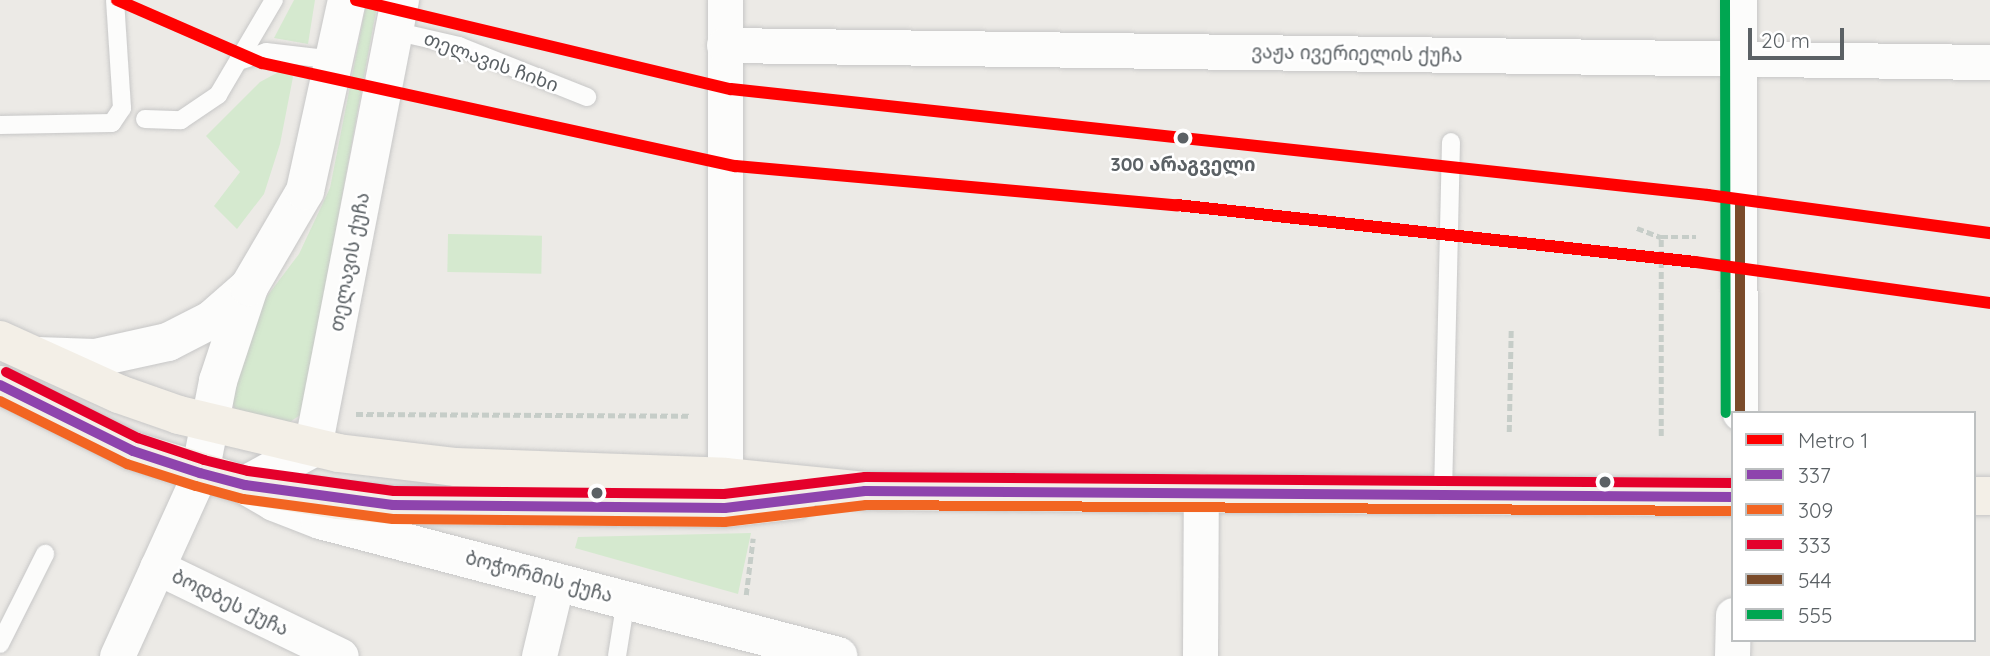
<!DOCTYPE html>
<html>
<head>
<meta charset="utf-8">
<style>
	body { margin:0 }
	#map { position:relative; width:1990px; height:656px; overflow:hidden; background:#eceae6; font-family:Quicksand,"Noto Sans Georgian",sans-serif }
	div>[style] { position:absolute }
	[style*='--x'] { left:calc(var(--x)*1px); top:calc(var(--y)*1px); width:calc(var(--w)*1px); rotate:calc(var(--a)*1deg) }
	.green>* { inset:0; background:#d5e9cf; transform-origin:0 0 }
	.path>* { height:4.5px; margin-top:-2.25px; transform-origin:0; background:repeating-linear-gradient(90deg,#c6cdc8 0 7px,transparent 0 10.5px) }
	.roads { filter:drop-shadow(0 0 2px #c7c7c7) drop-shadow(0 0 2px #c7c7c7) }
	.lane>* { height:18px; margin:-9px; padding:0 9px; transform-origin:9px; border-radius:9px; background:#fcfcfb }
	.street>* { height:35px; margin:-17.5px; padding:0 17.5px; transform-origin:17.5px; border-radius:17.5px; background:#fcfcfb }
	.secondary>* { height:38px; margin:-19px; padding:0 19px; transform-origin:19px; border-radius:19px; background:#fcfcfb }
	.primary>* { height:38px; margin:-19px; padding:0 19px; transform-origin:19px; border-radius:19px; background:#f3efe7 }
	.bus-1>* { height:10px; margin:-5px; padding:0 5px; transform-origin:5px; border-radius:5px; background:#8e44ad }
	.bus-2>* { height:10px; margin:-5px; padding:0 5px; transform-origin:5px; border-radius:5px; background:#f26522 }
	.bus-3>* { height:10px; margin:-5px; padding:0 5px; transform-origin:5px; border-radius:5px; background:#e4002b }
	.bus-4>* { height:10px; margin:-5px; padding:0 5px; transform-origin:5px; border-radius:5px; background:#7a4b2a }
	.bus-5>* { height:10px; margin:-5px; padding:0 5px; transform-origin:5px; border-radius:5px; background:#00a651 }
	.metro-1>* { height:12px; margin:-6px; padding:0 6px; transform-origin:6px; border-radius:6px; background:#f00 }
	.dots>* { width:19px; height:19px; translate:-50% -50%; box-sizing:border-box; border:4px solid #fff; border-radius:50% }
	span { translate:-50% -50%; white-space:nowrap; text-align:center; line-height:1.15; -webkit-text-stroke:5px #fff; paint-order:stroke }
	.street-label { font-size:19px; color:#5b6165 }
	.stop-label { font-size:19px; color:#5b6165; font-weight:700 }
	.legend { position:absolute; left:1731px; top:411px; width:245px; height:231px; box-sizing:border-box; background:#fff; border:2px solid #bdc0c1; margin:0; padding:9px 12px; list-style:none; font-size:21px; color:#5b6165 }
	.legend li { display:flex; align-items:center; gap:14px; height:35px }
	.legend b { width:35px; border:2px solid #bdc0c1 }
	.scale { position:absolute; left:1748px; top:28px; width:96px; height:32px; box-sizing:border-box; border:4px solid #5b6165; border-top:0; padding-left:9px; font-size:21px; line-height:24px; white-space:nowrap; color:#5b6165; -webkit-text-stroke:5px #fff; paint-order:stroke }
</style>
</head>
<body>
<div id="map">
	<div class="green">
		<div style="clip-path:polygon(294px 0,315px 0,308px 44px,274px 38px)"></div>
		<div style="clip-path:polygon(367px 0,378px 0,302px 414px,288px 423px,235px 410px,231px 397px,249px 320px,299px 254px,330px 188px)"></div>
		<div style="clip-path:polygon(286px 68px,293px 77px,280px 144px,264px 194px,237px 229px,214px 206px,240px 172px,206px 136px,260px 82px)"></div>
		<div style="left:448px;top:234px;width:94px;height:38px;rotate:1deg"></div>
		<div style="clip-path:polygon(751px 533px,738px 594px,575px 548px,578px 537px)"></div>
	</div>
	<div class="path">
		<div style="--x:1637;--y:228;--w:26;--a:21"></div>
		<div style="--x:1661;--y:237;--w:35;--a:0"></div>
		<div style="--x:356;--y:414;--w:335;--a:0.3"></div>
		<div style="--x:1509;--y:432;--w:105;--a:-88.9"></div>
		<div style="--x:1661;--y:436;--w:199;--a:-90"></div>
		<div style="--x:746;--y:595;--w:57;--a:-83"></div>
	</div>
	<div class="roads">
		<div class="lane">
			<div style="--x:394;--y:31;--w:67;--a:13"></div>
			<div style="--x:459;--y:46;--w:138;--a:21.7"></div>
			<div style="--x:242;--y:60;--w:25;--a:-18"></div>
			<div style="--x:266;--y:52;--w:69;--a:6.6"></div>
			<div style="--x:145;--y:119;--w:36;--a:2"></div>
			<div style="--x:181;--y:120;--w:45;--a:-34"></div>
			<div style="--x:218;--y:95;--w:110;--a:-59.5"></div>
			<div style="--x:0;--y:125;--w:112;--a:-1"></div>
			<div style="--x:112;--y:123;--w:18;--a:-56"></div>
			<div style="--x:122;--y:108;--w:108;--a:-93.7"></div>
			<div style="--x:1443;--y:494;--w:352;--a:-88.7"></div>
			<div style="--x:0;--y:644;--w:101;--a:-63.4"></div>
			<div style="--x:617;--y:656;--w:57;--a:-80.9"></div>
		</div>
		<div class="street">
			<div style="--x:725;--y:0;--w:477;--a:90"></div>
			<div style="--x:1739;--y:0;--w:413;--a:89.9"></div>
			<div style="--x:724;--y:45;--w:1266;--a:0.77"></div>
			<div style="--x:157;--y:567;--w:204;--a:25.8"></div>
			<div style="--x:117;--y:656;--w:201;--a:-65.6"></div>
			<div style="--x:539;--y:656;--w:77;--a:-76.5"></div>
			<div style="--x:1200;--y:656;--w:165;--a:-89.7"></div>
			<div style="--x:1732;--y:656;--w:41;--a:-88.6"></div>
		</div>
		<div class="secondary">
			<div style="--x:400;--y:0;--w:456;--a:101"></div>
			<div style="--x:313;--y:448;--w:77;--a:151.4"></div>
			<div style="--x:245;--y:485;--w:34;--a:30"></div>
			<div style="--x:274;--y:502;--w:49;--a:21.4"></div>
			<div style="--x:320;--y:520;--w:536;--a:14.71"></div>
			<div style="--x:37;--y:356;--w:58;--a:2"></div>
			<div style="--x:95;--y:358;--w:75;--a:-12.4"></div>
			<div style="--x:168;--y:342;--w:48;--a:-27.1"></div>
			<div style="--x:211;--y:320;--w:50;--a:-41"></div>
			<div style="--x:200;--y:473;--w:94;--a:-78.9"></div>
			<div style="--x:218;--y:381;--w:99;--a:-71.7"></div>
			<div style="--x:249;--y:287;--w:111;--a:-59.7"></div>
			<div style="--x:305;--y:191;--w:196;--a:-77.6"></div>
		</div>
		<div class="primary">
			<div style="--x:0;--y:340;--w:131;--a:24.4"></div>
			<div style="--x:119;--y:394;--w:64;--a:19.3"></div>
			<div style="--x:179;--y:415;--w:163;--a:13.4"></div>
			<div style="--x:338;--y:453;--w:119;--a:6.8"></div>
			<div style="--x:456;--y:467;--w:269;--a:2.1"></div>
			<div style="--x:725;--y:477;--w:141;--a:5.7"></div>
			<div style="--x:865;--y:491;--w:868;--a:0.4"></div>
			<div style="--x:0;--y:385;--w:148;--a:26.4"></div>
			<div style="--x:133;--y:451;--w:117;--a:16.9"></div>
			<div style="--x:245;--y:485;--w:94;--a:9.2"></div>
			<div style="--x:338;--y:500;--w:55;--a:5.2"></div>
			<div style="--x:393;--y:505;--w:332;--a:0.5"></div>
			<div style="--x:725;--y:508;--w:72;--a:-6.3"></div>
			<div style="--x:1974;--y:496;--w:16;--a:0"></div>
		</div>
	</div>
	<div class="bus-1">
		<div style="--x:0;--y:385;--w:148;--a:26.4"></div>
		<div style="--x:133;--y:451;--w:71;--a:18.2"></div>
		<div style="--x:200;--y:473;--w:47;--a:14.9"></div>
		<div style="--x:245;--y:485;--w:149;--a:7.7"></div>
		<div style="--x:393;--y:505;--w:332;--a:0.5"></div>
		<div style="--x:725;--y:508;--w:141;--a:-6.9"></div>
		<div style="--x:865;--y:491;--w:868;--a:0.4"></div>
	</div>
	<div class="bus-2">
		<div style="--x:0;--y:401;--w:142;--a:26.4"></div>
		<div style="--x:127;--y:464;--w:72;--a:17.7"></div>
		<div style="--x:196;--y:486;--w:49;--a:15.5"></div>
		<div style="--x:243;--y:499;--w:151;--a:7.6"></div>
		<div style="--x:393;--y:519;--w:332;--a:0.5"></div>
		<div style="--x:725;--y:522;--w:142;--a:-6.9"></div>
		<div style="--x:866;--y:505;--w:867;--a:0.4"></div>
	</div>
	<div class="bus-3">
		<div style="--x:6;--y:372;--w:148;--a:26.6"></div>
		<div style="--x:138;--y:438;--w:70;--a:18.4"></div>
		<div style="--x:204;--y:460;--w:45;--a:14"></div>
		<div style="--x:248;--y:471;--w:147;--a:7.8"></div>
		<div style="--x:394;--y:491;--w:330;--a:0.5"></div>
		<div style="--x:724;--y:494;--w:142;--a:-6.9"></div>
		<div style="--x:865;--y:477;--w:868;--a:0.4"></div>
	</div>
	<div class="bus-4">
		<div style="--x:1740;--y:203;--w:210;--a:90"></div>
	</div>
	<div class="bus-5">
		<div style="--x:1725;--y:0;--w:413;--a:89.9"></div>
	</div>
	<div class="metro-1">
		<div style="--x:117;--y:0;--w:158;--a:23.5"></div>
		<div style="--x:262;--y:63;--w:485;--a:12.3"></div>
		<div style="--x:736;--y:166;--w:443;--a:5.1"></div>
		<div style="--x:1177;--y:205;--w:521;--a:6.28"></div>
		<div style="--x:1695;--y:262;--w:298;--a:7.9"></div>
		<div style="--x:356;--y:0;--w:385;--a:13.4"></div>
		<div style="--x:731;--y:89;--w:983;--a:6.19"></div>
		<div style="--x:1708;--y:195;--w:285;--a:7.7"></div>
	</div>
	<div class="dots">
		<div style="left:1183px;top:138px;background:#5b6165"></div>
		<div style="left:1605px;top:482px;background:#5b6165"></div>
		<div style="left:597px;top:493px;background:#5b6165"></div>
	</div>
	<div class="street-label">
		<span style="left:1357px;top:54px;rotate:1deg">ვაჟა ივერიელის ქუჩა</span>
		<span style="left:491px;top:62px;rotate:20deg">თელავის ჩიხი</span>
		<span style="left:350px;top:262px;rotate:-79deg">თელავის ქუჩა</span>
		<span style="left:539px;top:577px;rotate:15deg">ბოჭორმის ქუჩა</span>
		<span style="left:230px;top:603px;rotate:26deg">ბოდბეს ქუჩა</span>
	</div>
	<div class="stop-label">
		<span style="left:1183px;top:165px">300 არაგველი</span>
	</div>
	<ul class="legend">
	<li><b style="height:9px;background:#f00"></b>Metro 1</li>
	<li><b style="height:9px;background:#8e44ad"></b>337</li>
	<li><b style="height:9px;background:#f26522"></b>309</li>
	<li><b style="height:9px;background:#e4002b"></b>333</li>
	<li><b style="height:9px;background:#7a4b2a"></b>544</li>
	<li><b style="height:9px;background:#00a651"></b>555</li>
	</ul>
	<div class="scale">20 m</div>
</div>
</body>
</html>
